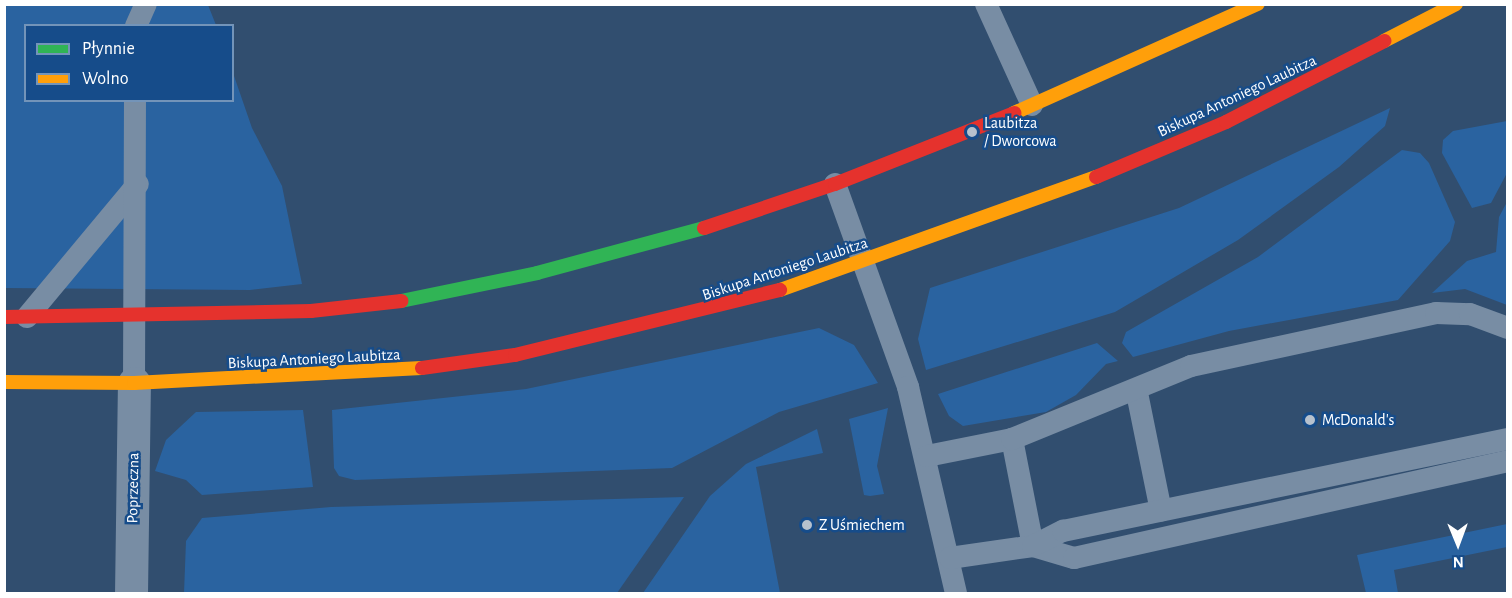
<!DOCTYPE html>
<html>
<head>
<meta charset="utf-8">
<style>
	body { margin:0 }
	#map { position:relative; width:1512px; height:598px; overflow:hidden; background:#314e6f; font-family:"Alegreya Sans",sans-serif }
	div>[style] { position:absolute }
	[style*='--x'] { left:calc(var(--x)*1px); top:calc(var(--y)*1px); width:calc(var(--w)*1px); rotate:calc(var(--a)*1deg) }
	.green>* { inset:0; background:#2a63a0 }
	.lane>* { height:22px; margin:-11px; padding:0 11px; transform-origin:11px; border-radius:11px; background:#788da4 }
	.street>* { height:33px; margin:-16.5px; padding:0 16.5px; transform-origin:16.5px; border-radius:16.5px; background:#788da4 }
	.fast>* { height:14px; margin:-7px; padding:0 7px; transform-origin:7px; border-radius:7px; background:#30b455 }
	.slow>* { height:14px; margin:-7px; padding:0 7px; transform-origin:7px; border-radius:7px; background:#ff9f0a }
	.jam>* { height:14px; margin:-7px; padding:0 7px; transform-origin:7px; border-radius:7px; background:#e5322d }
	.dots>* { width:16px; height:16px; translate:-50% -50%; box-sizing:border-box; border:3px solid #164c8a; border-radius:50% }
	span { translate:-50% -50%; white-space:nowrap; text-align:center; line-height:1.15; -webkit-text-stroke:5px #164c8a; paint-order:stroke }
	.street-label { font-size:16px; color:#fff }
	.poi-label { font-size:16px; color:#fff }
	.left { translate:0 -50%; text-align:left }
	.frame { position:absolute; inset:0; border:6px solid #fff; pointer-events:none }
	.legend { position:absolute; left:24px; top:24px; width:210px; height:78px; box-sizing:border-box; background:#164c8a; border:2px solid #7394b9; margin:0; padding:8px 10px; list-style:none; font-size:18px; color:#fff }
	.legend li { display:flex; align-items:center; gap:12px; height:30px }
	.legend b { width:30px; border:2px solid #7394b9 }
	.north { position:absolute; left:1428px; top:514px; width:60px; height:60px; -webkit-text-stroke:4px #164c8a; paint-order:stroke; rotate:179deg; font-size:16px; font-weight:700; line-height:24px; text-align:center; color:#fff }
	.north::after { content:''; display:block; margin:auto; width:21px; height:27px; background:#fff; clip-path:polygon(50% 0,100% 100%,50% 72%,0 100%) }
</style>
</head>
<body>
<div id="map">
	<div class="green">
		<div style="clip-path:polygon(5px 5px,208px 5px,216px 25px,26px 26px,26px 100px,232px 100px,233px 73px,252px 128px,282px 186px,302px 284px,250px 290px,5px 288px)"></div>
		<div style="clip-path:polygon(1390px 108px,1385px 126px,1339px 167px,1238px 240px,1115px 312px,926px 370px,918px 339px,930px 288px,1179px 208px)"></div>
		<div style="clip-path:polygon(1507px 121px,1507px 173px,1491px 203px,1472px 208px,1442px 153px,1443px 140px,1453px 131px)"></div>
		<div style="clip-path:polygon(1402px 150px,1420px 153px,1429px 163px,1455px 222px,1450px 241px,1398px 300px,1229px 331px,1133px 357px,1122px 343px,1126px 332px,1258px 257px)"></div>
		<div style="clip-path:polygon(1507px 202px,1507px 305px,1465px 289px,1432px 293px,1467px 261px,1496px 252px,1499px 217px)"></div>
		<div style="clip-path:polygon(819px 328px,854px 345px,878px 383px,779px 412px,672px 468px,355px 480px,339px 476px,334px 468px,332px 410px,526px 389px)"></div>
		<div style="clip-path:polygon(1097px 343px,1118px 361px,1106px 364px,1076px 395px,1046px 412px,963px 426px,949px 416px,938px 394px)"></div>
		<div style="clip-path:polygon(888px 408px,877px 466px,884px 494px,870px 496px,864px 495px,849px 419px)"></div>
		<div style="clip-path:polygon(303px 410px,313px 487px,202px 495px,186px 480px,155px 471px,166px 440px,196px 412px)"></div>
		<div style="clip-path:polygon(817px 429px,823px 453px,756px 467px,780px 593px,643px 593px,710px 496px,746px 464px)"></div>
		<div style="clip-path:polygon(684px 497px,617px 593px,184px 593px,186px 541px,202px 518px,331px 507px)"></div>
		<div style="clip-path:polygon(1507px 524px,1507px 547px,1394px 570px,1398px 593px,1366px 593px,1357px 555px)"></div>
	</div>
	<div class="lane">
		<div style="--x:986;--y:4;--w:111;--a:65.5"></div>
		<div style="--x:136;--y:26;--w:24;--a:-66"></div>
		<div style="--x:835;--y:184;--w:216;--a:70.2"></div>
		<div style="--x:908;--y:387;--w:212;--a:76.9"></div>
		<div style="--x:27;--y:317;--w:173;--a:-50.2"></div>
		<div style="--x:134;--y:383;--w:283;--a:-89.8"></div>
		<div style="--x:1137;--y:393;--w:120;--a:78.5"></div>
		<div style="--x:1012;--y:439;--w:109;--a:78.9"></div>
		<div style="--x:927;--y:456;--w:87;--a:-11.3"></div>
		<div style="--x:1012;--y:439;--w:193;--a:-22.2"></div>
		<div style="--x:1191;--y:366;--w:251;--a:-12.2"></div>
		<div style="--x:1436;--y:313;--w:34;--a:2"></div>
		<div style="--x:1470;--y:314;--w:40;--a:20.2"></div>
		<div style="--x:1033;--y:546;--w:43;--a:16.3"></div>
		<div style="--x:1074;--y:558;--w:445;--a:-12.6"></div>
		<div style="--x:950;--y:558;--w:84;--a:-8.2"></div>
		<div style="--x:1033;--y:546;--w:34;--a:-27"></div>
		<div style="--x:1063;--y:531;--w:454;--a:-11.7"></div>
	</div>
	<div class="street">
		<div style="--x:131;--y:594;--w:211;--a:-89.2"></div>
	</div>
	<div class="fast">
		<div style="--x:401;--y:301;--w:139;--a:-11.6"></div>
		<div style="--x:537;--y:273;--w:173;--a:-15.1"></div>
	</div>
	<div class="slow">
		<div style="--x:1384;--y:41;--w:81;--a:-27.2"></div>
		<div style="--x:1014;--y:113;--w:267;--a:-24.1"></div>
		<div style="--x:780;--y:290;--w:336;--a:-19.7"></div>
		<div style="--x:4;--y:382;--w:130;--a:0.4"></div>
		<div style="--x:134;--y:383;--w:288;--a:-3"></div>
	</div>
	<div class="jam">
		<div style="--x:1096;--y:177;--w:141;--a:-22.9"></div>
		<div style="--x:1226;--y:122;--w:178;--a:-27.1"></div>
		<div style="--x:704;--y:228;--w:138;--a:-18.6"></div>
		<div style="--x:835;--y:184;--w:193;--a:-21.6"></div>
		<div style="--x:4;--y:317;--w:307;--a:-1.1"></div>
		<div style="--x:311;--y:311;--w:91;--a:-6.3"></div>
		<div style="--x:422;--y:368;--w:94;--a:-8"></div>
		<div style="--x:515;--y:355;--w:273;--a:-13.8"></div>
	</div>
	<div class="dots">
		<div style="left:972px;top:132px;background:#b7c1cd"></div>
		<div style="left:1310px;top:420px;background:#b7c1cd"></div>
		<div style="left:807px;top:525px;background:#b7c1cd"></div>
	</div>
	<div class="street-label">
		<span style="left:1237px;top:96px;rotate:-25deg">Biskupa Antoniego Laubitza</span>
		<span style="left:785px;top:269px;rotate:-18deg">Biskupa Antoniego Laubitza</span>
		<span style="left:314px;top:359px;rotate:-3deg">Biskupa Antoniego Laubitza</span>
		<span style="left:133px;top:488px;rotate:-89deg">Poprzeczna</span>
	</div>
	<div class="poi-label">
		<span class="left" style="left:984px;top:132px">Laubitza<br>/ Dworcowa</span>
		<span class="left" style="left:1322px;top:420px">McDonald's</span>
		<span class="left" style="left:819px;top:525px">Z Uśmiechem</span>
	</div>
	<div class="frame"></div>
	<ul class="legend">
	<li><b style="height:8px;background:#30b455"></b>Płynnie</li>
	<li><b style="height:8px;background:#ff9f0a"></b>Wolno</li>
	</ul>
	<div class="north">N</div>
</div>
</body>
</html>
